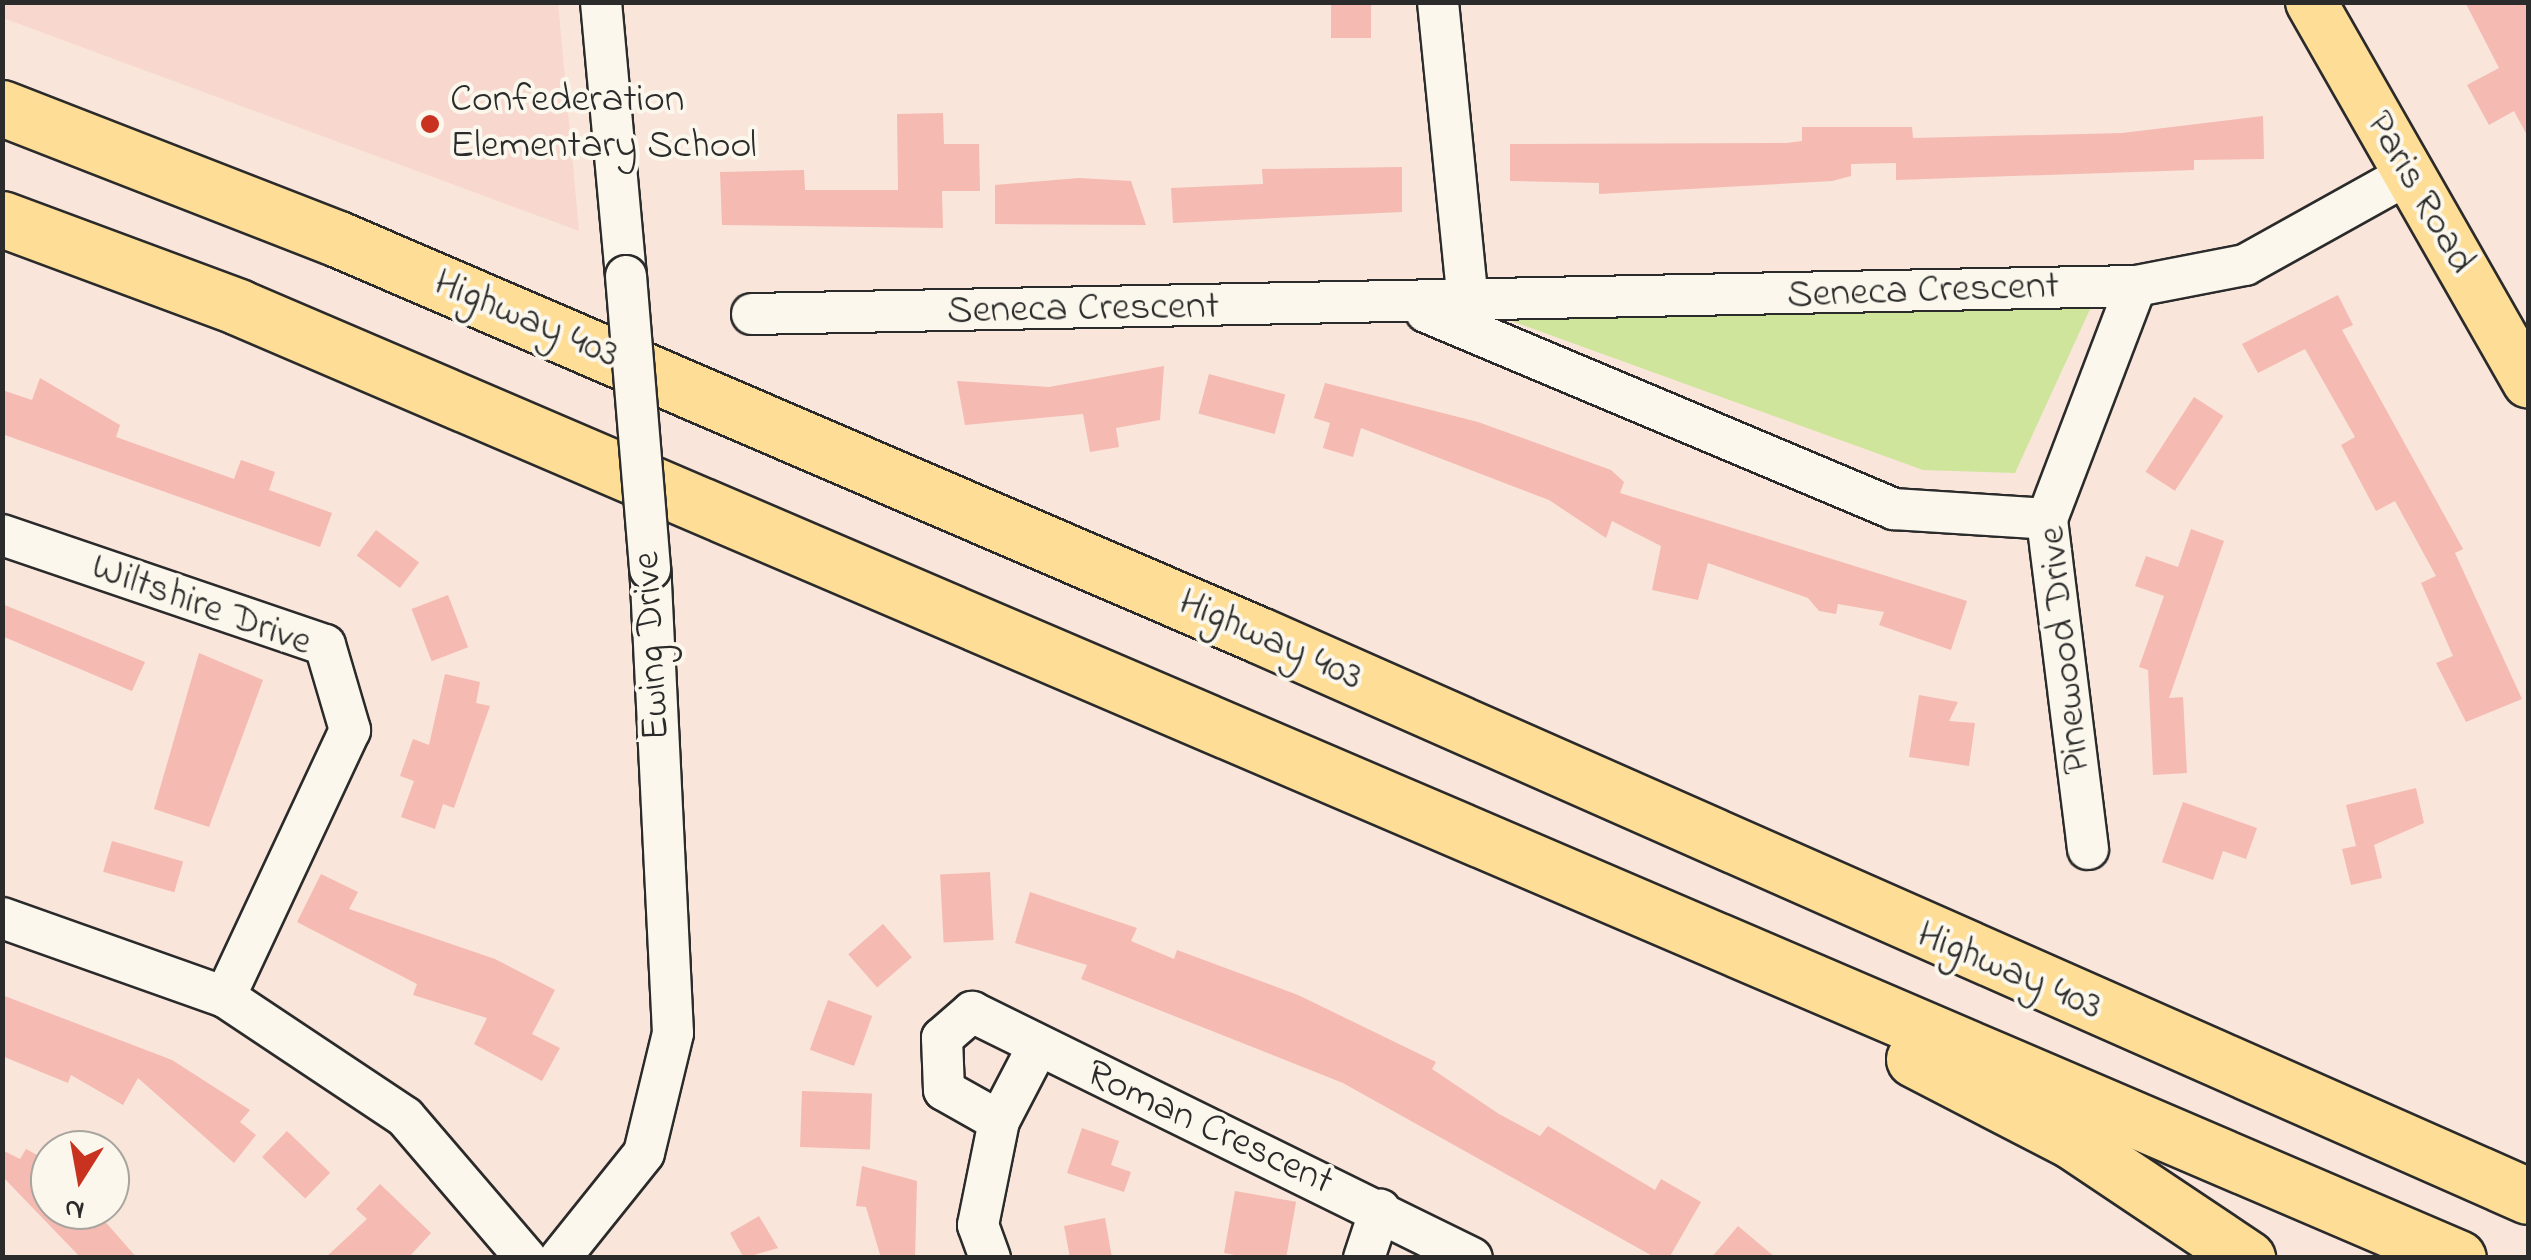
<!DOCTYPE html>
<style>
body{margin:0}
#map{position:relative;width:2531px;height:1260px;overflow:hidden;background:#f9e5da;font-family:"Indie Flower",sans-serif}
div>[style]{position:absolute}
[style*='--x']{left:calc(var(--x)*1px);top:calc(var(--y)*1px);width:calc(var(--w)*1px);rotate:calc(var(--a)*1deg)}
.built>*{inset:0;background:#f8d8ce}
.green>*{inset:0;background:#cfe59b}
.building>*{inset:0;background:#f5bab1;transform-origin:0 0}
.roads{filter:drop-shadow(2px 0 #2b2b2b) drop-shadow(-2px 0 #2b2b2b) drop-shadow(0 2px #2b2b2b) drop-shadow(0 -2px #2b2b2b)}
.minor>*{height:40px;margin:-20px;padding:0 20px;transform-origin:20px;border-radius:20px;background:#fbf7ec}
.major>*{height:50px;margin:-25px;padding:0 25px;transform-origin:25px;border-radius:25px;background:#fede96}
.highway>*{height:55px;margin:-27.5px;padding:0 27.5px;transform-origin:27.5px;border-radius:27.5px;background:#fede96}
.bridges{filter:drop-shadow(2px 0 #2b2b2b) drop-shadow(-2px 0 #2b2b2b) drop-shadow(0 2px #2b2b2b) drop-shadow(0 -2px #2b2b2b)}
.minor-bridge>*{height:40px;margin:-20px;padding:0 20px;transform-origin:20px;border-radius:20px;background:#fbf7ec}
.dots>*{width:28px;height:28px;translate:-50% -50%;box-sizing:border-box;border:5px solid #fbf7ec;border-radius:50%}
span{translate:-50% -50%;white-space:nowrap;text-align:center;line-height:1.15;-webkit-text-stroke:8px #fbf7ec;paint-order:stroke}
.poi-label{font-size:40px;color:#2b2b2b}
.left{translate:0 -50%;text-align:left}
.street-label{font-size:40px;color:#2b2b2b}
.frame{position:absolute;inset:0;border:5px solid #2b2b2b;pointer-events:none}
.north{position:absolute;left:30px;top:1130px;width:100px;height:100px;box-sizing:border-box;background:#fbf7ec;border:2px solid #a8a59f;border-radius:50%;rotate:191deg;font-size:28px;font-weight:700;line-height:40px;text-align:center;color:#2b2b2b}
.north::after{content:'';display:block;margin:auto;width:35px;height:45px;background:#c8321e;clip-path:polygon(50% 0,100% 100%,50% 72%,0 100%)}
</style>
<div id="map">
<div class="built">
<i style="clip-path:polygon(2px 3px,558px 3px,579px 231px,3px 18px)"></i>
</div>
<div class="green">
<i style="clip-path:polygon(2091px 307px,2015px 473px,1923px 470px,1509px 320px)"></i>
</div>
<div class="building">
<i style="left:1331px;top:2px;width:40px;height:36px"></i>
<i style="clip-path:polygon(2465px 2px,2528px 2px,2528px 137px,2514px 111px,2489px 125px,2467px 85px,2499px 68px)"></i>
<i style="clip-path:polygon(943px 113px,944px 144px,979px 144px,980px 191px,942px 191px,943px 228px,722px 225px,720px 172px,804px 170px,805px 190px,898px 190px,897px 114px)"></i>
<i style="clip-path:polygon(2263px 116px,2264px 159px,2194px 160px,2194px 170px,1896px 180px,1896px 163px,1851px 164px,1851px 176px,1832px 181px,1599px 194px,1599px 183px,1510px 181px,1510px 144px,1786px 143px,1802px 141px,1802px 127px,1912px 127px,1913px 138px,2122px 133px)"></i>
<i style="clip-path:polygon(1402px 167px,1402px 212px,1173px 223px,1171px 188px,1263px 184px,1262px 169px)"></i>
<i style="clip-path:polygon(1079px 178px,1131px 181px,1146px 225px,995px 224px,995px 185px)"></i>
<i style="clip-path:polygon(2338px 295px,2353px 325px,2342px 330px,2463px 549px,2455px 553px,2522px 699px,2466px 722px,2436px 663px,2453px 656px,2421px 583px,2436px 576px,2395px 501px,2376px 511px,2341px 445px,2355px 437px,2305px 349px,2258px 373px,2242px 344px)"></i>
<i style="clip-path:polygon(1164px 366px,1160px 420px,1116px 428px,1119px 447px,1090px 452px,1083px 414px,965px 425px,957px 381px,1049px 387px)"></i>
<i style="left:1209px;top:374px;width:79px;height:41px;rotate:15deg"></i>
<i style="clip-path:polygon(40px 378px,120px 425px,116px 437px,234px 479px,241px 460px,275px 472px,269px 490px,332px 513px,320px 547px,2px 434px,2px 390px,32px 400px)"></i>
<i style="clip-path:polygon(1325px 383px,1478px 422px,1611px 470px,1624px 482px,1620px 493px,1967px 601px,1951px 650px,1879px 625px,1884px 612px,1838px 604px,1836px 614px,1819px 611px,1808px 598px,1708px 563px,1698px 600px,1652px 590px,1661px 546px,1612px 521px,1606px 538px,1549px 500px,1361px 428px,1353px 457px,1323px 448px,1330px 423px,1314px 418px)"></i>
<i style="left:2194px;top:397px;width:35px;height:89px;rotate:33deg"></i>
<i style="clip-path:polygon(2191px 529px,2224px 541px,2169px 698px,2183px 697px,2187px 773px,2153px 775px,2148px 670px,2139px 667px,2164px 596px,2135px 586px,2146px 556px,2178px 567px)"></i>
<i style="left:376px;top:530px;width:54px;height:32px;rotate:37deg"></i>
<i style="left:448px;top:595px;width:56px;height:39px;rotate:69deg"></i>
<i style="clip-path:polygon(2px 604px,145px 662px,132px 691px,2px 636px)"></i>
<i style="clip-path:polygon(199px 653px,263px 680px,209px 827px,154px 809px)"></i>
<i style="clip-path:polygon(445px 674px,480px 682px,476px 703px,490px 706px,454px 808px,443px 804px,435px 829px,401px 817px,414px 781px,400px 776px,413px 739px,429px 745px)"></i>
<i style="clip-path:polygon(1919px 695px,1958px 702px,1949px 721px,1975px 723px,1969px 766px,1909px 757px)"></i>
<i style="clip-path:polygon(2416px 788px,2424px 823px,2374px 845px,2382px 878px,2351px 885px,2342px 849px,2356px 846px,2346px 805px)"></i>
<i style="clip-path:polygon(2183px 802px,2257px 828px,2246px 859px,2223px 851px,2213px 880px,2162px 862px)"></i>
<i style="left:112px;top:841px;width:74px;height:32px;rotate:16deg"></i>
<i style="left:990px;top:872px;width:68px;height:50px;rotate:87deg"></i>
<i style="clip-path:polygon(321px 874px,358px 892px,349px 909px,495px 959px,555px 990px,532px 1034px,560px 1048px,542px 1081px,474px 1044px,487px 1018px,413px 995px,417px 984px,297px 922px)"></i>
<i style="clip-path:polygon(1030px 892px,1137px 928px,1131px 941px,1174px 959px,1177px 950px,1298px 995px,1436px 1062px,1432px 1069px,1499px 1114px,1540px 1136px,1548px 1126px,1655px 1190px,1661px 1179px,1701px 1202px,1669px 1258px,1656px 1258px,1343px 1083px,1081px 979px,1087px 965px,1015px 943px)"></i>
<i style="left:883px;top:924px;width:44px;height:46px;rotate:49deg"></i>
<i style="clip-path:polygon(2px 995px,172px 1060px,250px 1110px,240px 1122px,256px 1135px,234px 1163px,138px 1078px,123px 1105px,71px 1075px,68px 1083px,2px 1056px)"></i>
<i style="left:828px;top:1000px;width:47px;height:53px;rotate:20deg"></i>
<i style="left:802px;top:1091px;width:70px;height:56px;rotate:2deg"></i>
<i style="clip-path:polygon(1082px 1128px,1119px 1141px,1111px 1165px,1131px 1172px,1124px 1192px,1067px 1173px)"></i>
<i style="left:287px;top:1131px;width:60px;height:36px;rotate:44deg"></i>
<i style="clip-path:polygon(26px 1149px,50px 1162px,50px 1210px,95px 1210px,137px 1258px,81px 1258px,2px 1176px,2px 1150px,20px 1159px)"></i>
<i style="clip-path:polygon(862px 1166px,917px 1181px,915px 1258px,881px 1258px,866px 1207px,856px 1206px)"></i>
<i style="clip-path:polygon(380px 1184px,431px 1233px,408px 1258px,325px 1258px,367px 1219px,356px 1209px)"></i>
<i style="left:1235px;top:1191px;width:62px;height:63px;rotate:10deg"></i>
<i style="clip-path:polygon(759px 1216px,778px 1248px,744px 1258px,730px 1233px)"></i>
<i style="clip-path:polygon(1105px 1218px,1112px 1258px,1070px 1258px,1064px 1226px)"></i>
<i style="clip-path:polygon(1738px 1226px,1776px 1258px,1711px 1258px)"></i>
</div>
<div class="roads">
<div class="minor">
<i style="--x:601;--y:2;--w:275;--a:84.8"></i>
<i style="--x:1438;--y:2;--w:304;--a:84.3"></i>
<i style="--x:1426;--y:312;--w:508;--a:22.83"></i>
<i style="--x:1894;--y:509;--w:153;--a:3.7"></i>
<i style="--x:752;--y:314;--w:1384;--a:-1.16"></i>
<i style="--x:2136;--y:286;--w:111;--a:-10.9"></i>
<i style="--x:2245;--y:265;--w:185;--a:-29.1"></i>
<i style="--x:2;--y:535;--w:341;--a:18.8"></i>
<i style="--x:325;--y:645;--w:89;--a:73.6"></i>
<i style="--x:350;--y:730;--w:295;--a:115.1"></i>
<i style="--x:2088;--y:849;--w:333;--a:-97.1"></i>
<i style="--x:2047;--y:519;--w:249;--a:-69.1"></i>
<i style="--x:2;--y:918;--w:237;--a:19.5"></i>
<i style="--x:225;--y:997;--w:216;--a:33.7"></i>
<i style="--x:405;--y:1117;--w:186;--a:49.4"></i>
<i style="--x:999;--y:1121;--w:63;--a:-150.6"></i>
<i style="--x:944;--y:1090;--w:52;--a:-92.2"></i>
<i style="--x:942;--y:1038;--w:40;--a:-41"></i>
<i style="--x:972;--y:1012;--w:557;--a:26.2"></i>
<i style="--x:560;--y:1258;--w:134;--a:-51.3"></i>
<i style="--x:644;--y:1153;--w:123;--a:-76.4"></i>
<i style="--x:673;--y:1033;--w:465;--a:-92.8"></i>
<i style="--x:990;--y:1258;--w:35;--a:-110"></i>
<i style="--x:978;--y:1225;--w:106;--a:-78.6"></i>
<i style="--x:999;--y:1121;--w:82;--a:-62.5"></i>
<i style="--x:1364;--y:1258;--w:51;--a:-71.6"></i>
</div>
<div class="major">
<i style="--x:2311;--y:2;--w:438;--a:60.3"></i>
</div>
<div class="highway">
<i style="--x:2;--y:108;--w:361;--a:21.3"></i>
<i style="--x:338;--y:239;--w:1003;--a:23.27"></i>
<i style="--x:1259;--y:635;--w:1387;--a:23.85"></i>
<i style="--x:2;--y:219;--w:252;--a:20.4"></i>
<i style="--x:238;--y:307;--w:2415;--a:23.19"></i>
<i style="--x:1914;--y:1059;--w:178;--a:27.4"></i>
<i style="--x:2072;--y:1141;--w:211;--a:33.8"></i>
</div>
</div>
<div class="bridges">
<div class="minor-bridge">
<i style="--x:626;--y:276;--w:294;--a:85.3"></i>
</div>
</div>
<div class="dots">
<i style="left:430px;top:124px;background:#c8321e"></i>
</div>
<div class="poi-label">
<span class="left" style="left:450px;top:124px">Confederation<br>Elementary School</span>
</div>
<div class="street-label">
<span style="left:2419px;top:193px;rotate:60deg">Paris Road</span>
<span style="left:1923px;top:292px;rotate:-2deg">Seneca Crescent</span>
<span style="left:1083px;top:310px;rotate:-1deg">Seneca Crescent</span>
<span style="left:526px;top:320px;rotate:23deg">Highway 403</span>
<span style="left:201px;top:606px;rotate:20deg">Wiltshire Drive</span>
<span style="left:1270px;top:641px;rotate:24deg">Highway 403</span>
<span style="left:653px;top:646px;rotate:-93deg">Ewing Drive</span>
<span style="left:2066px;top:650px;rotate:-96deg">Pinewood Drive</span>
<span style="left:2009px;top:972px;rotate:23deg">Highway 403</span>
<span style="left:1209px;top:1129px;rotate:25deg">Roman Crescent</span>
</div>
<div class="frame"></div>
<div class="north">N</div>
</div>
